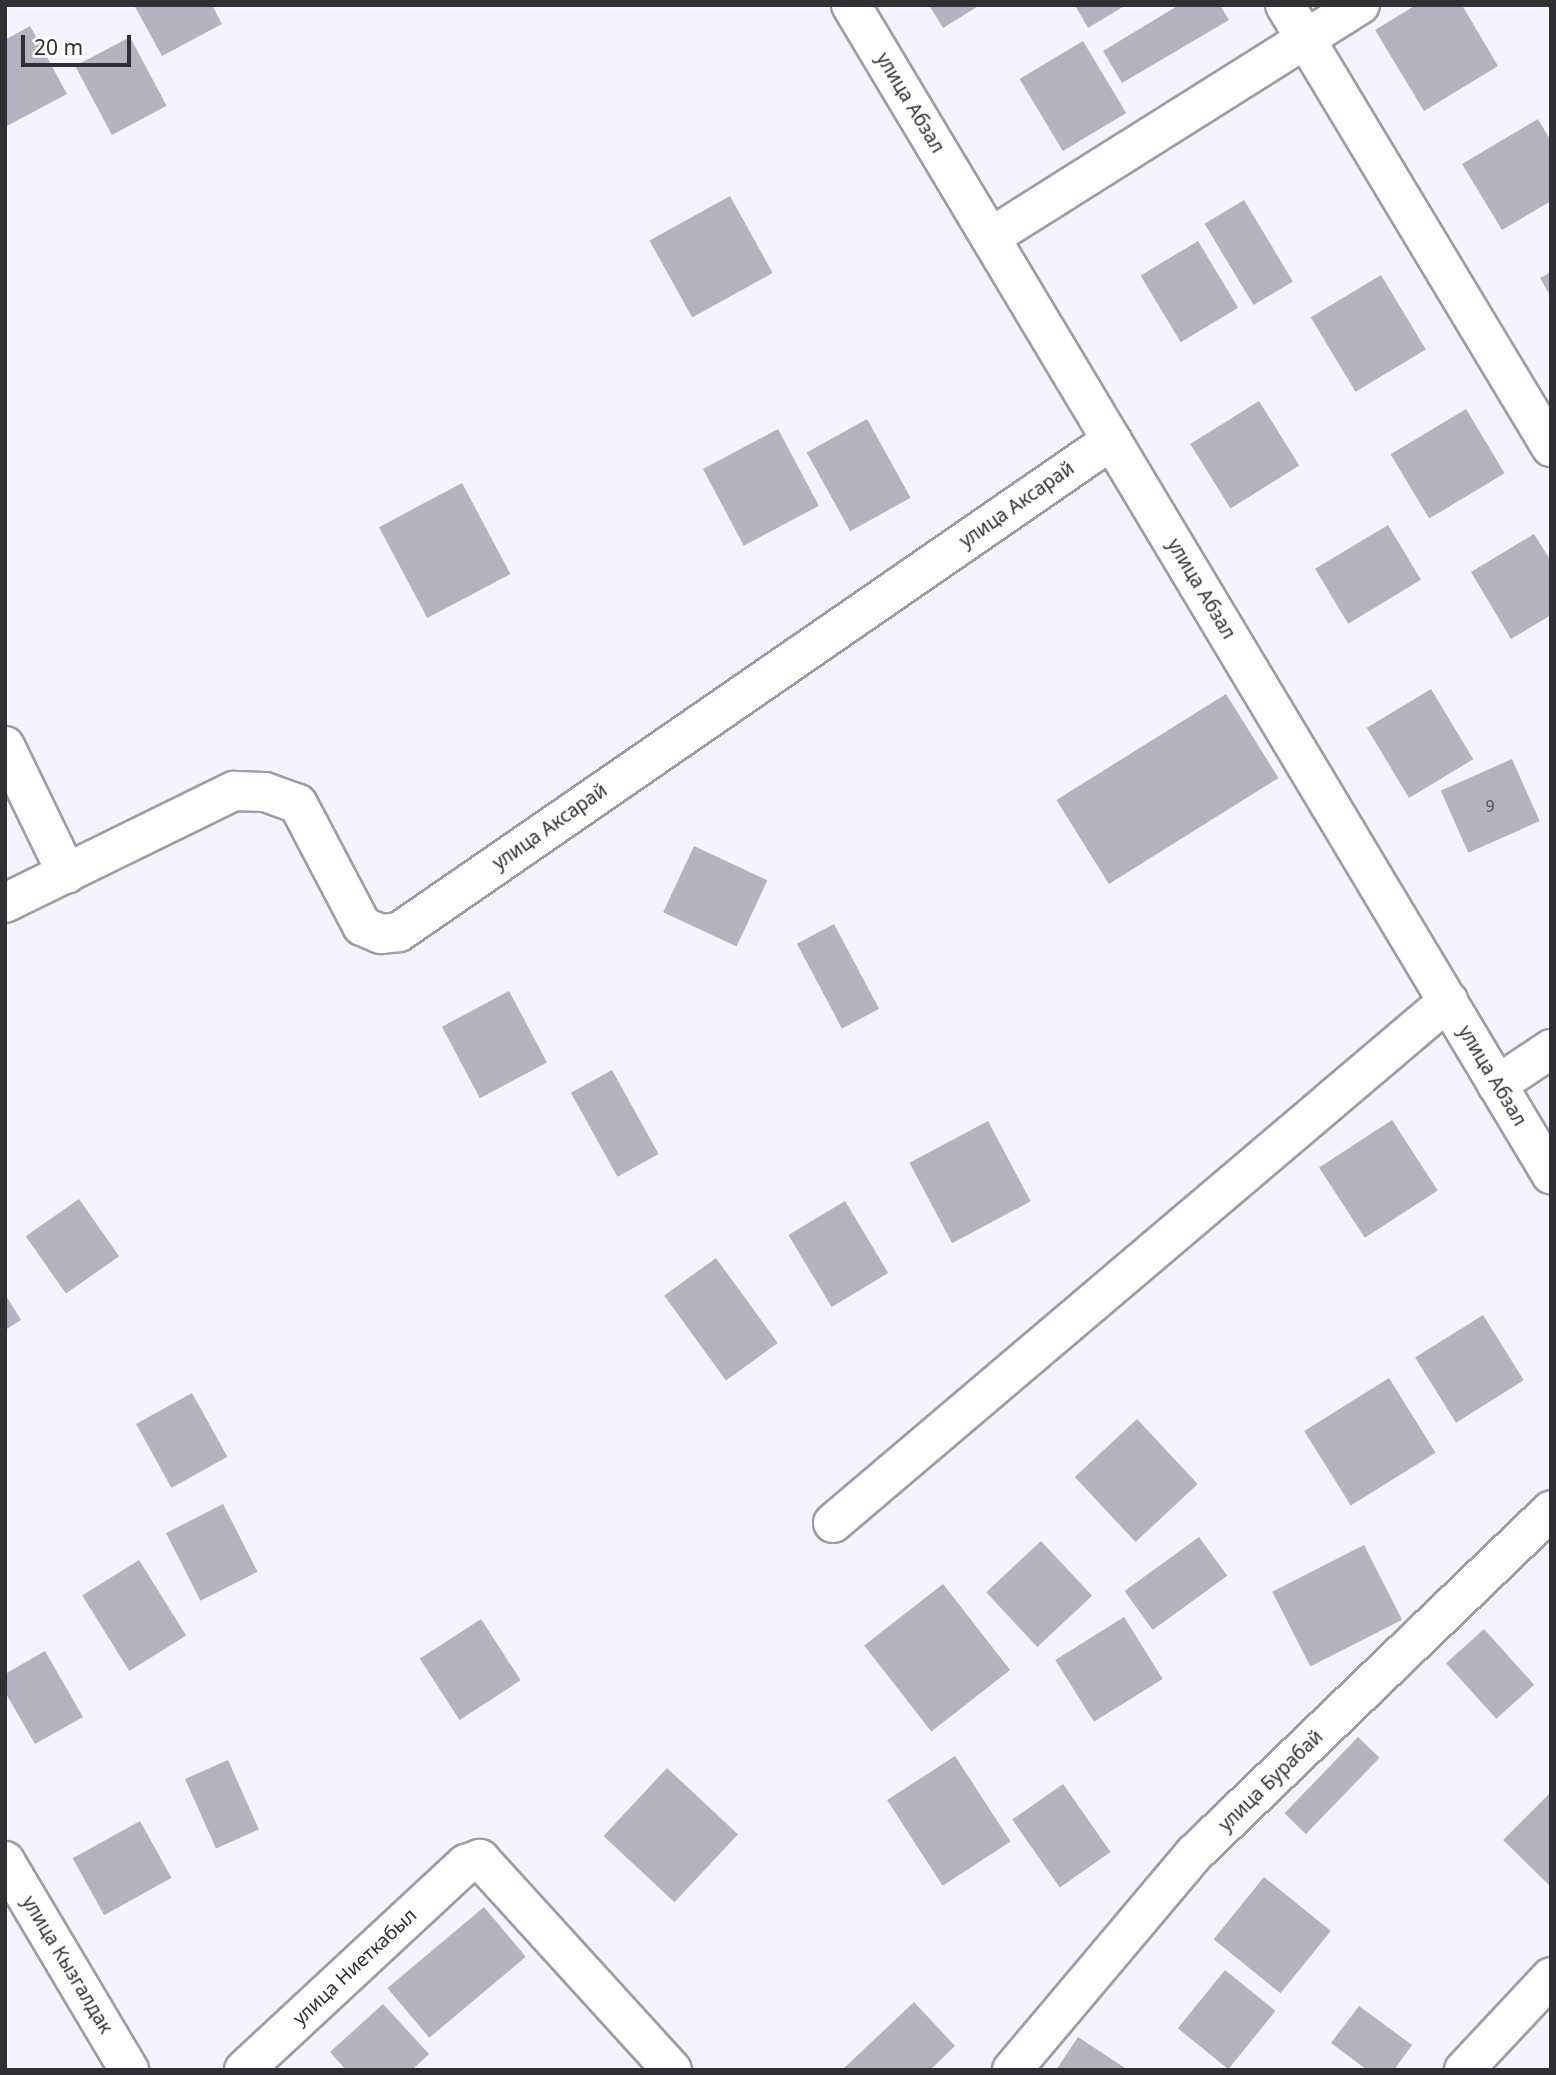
<!DOCTYPE html>
<meta charset="utf-8">
<style>
body{margin:0}
#map{position:relative;width:1556px;height:2075px;overflow:hidden;background:#f3f4fe;font-family:"Noto Sans",sans-serif}
div>[style]{position:absolute}
[style*='--x']{left:calc(var(--x)*1px);top:calc(var(--y)*1px);width:calc(var(--w)*1px);rotate:calc(var(--a)*1deg)}
.building>*{inset:0;background:#b4b4be;transform-origin:0 0}
.roads{filter:drop-shadow(2px 0 #9d9da7) drop-shadow(-2px 0 #9d9da7) drop-shadow(0 2px #9d9da7) drop-shadow(0 -2px #9d9da7)}
.minor>*{height:38px;margin:-19px;padding:0 19px;transform-origin:19px;border-radius:19px;background:#fff}
span{translate:-50% -50%;white-space:nowrap;text-align:center;line-height:1.15;-webkit-text-stroke:5px #fff;paint-order:stroke}
.number-label{font-size:16px;color:#515156}
.number-label span{-webkit-text-stroke-width:0}
.street-label{font-size:19px;color:#303034}
.frame{position:absolute;inset:0;border:7px solid #303034;pointer-events:none}
.scale{position:absolute;left:21px;top:35px;width:110px;height:32px;box-sizing:border-box;border:4px solid #303034;border-top:0;padding-left:9px;font-size:21px;line-height:24px;white-space:nowrap;color:#303034;-webkit-text-stroke:5px #fff;paint-order:stroke}
</style>
<div id="map">
<div class="building">
<i style="clip-path:polygon(134px 5px,212px 5px,222px 24px,162px 56px)"></i>
<i style="clip-path:polygon(929px 5px,980px 5px,943px 28px)"></i>
<i style="clip-path:polygon(1075px 5px,1126px 5px,1088px 28px)"></i>
<i style="clip-path:polygon(1179px 5px,1220px 5px,1229px 20px,1122px 83px,1103px 51px)"></i>
<i style="clip-path:polygon(1416px 5px,1462px 5px,1498px 66px,1424px 111px,1375px 30px)"></i>
<i style="clip-path:polygon(30px 26px,67px 94px,5px 127px,5px 40px)"></i>
<i style="left:130px;top:37px;width:78px;height:62px;rotate:62deg"></i>
<i style="left:1083px;top:41px;width:84px;height:74px;rotate:59deg"></i>
<i style="clip-path:polygon(1538px 119px,1551px 141px,1551px 201px,1502px 230px,1462px 164px)"></i>
<i style="left:730px;top:196px;width:88px;height:92px;rotate:61deg"></i>
<i style="left:1244px;top:200px;width:95px;height:46px;rotate:59deg"></i>
<i style="left:1198px;top:241px;width:78px;height:67px;rotate:59deg"></i>
<i style="clip-path:polygon(1551px 272px,1551px 297px,1540px 278px)"></i>
<i style="left:1381px;top:275px;width:87px;height:82px;rotate:59deg"></i>
<i style="left:1259px;top:401px;width:76px;height:81px;rotate:58deg"></i>
<i style="left:1466px;top:409px;width:75px;height:88px;rotate:59deg"></i>
<i style="left:867px;top:419px;width:90px;height:69px;rotate:61deg"></i>
<i style="left:778px;top:429px;width:87px;height:85px;rotate:62deg"></i>
<i style="left:462px;top:483px;width:103px;height:94px;rotate:62deg"></i>
<i style="left:1388px;top:525px;width:64px;height:85px;rotate:59deg"></i>
<i style="clip-path:polygon(1534px 534px,1551px 561px,1551px 615px,1511px 639px,1471px 572px)"></i>
<i style="left:1431px;top:689px;width:82px;height:75px;rotate:59deg"></i>
<i style="left:1226px;top:694px;width:99px;height:200px;rotate:58deg"></i>
<i style="left:1512px;top:759px;width:68px;height:78px;rotate:66deg"></i>
<i style="left:694px;top:846px;width:81px;height:73px;rotate:25deg"></i>
<i style="left:834px;top:924px;width:96px;height:42px;rotate:62deg"></i>
<i style="left:509px;top:991px;width:81px;height:76px;rotate:62deg"></i>
<i style="left:612px;top:1070px;width:96px;height:47px;rotate:61deg"></i>
<i style="left:1392px;top:1120px;width:84px;height:87px;rotate:57deg"></i>
<i style="left:988px;top:1121px;width:91px;height:89px;rotate:62deg"></i>
<i style="left:79px;top:1199px;width:70px;height:65px;rotate:55deg"></i>
<i style="left:845px;top:1201px;width:84px;height:66px;rotate:59deg"></i>
<i style="left:716px;top:1258px;width:105px;height:64px;rotate:54deg"></i>
<i style="clip-path:polygon(5px 1294px,21px 1320px,5px 1330px)"></i>
<i style="left:1483px;top:1315px;width:77px;height:80px;rotate:58deg"></i>
<i style="left:1389px;top:1378px;width:88px;height:100px;rotate:58deg"></i>
<i style="left:192px;top:1393px;width:73px;height:64px;rotate:61deg"></i>
<i style="left:1137px;top:1419px;width:89px;height:85px;rotate:47deg"></i>
<i style="left:223px;top:1504px;width:76px;height:64px;rotate:63deg"></i>
<i style="left:1199px;top:1537px;width:48px;height:92px;rotate:54deg"></i>
<i style="left:1041px;top:1541px;width:75px;height:75px;rotate:47deg"></i>
<i style="left:1364px;top:1545px;width:84px;height:103px;rotate:63deg"></i>
<i style="left:139px;top:1560px;width:89px;height:67px;rotate:58deg"></i>
<i style="left:943px;top:1584px;width:109px;height:100px;rotate:52deg"></i>
<i style="left:1124px;top:1617px;width:73px;height:81px;rotate:58deg"></i>
<i style="left:481px;top:1619px;width:73px;height:73px;rotate:57deg"></i>
<i style="left:1484px;top:1629px;width:75px;height:51px;rotate:48deg"></i>
<i style="clip-path:polygon(45px 1651px,83px 1717px,35px 1744px,5px 1692px,5px 1674px)"></i>
<i style="left:1358px;top:1737px;width:30px;height:106px;rotate:44deg"></i>
<i style="left:955px;top:1756px;width:102px;height:81px;rotate:57deg"></i>
<i style="left:228px;top:1760px;width:76px;height:47px;rotate:66deg"></i>
<i style="left:667px;top:1768px;width:97px;height:93px;rotate:43deg"></i>
<i style="left:1063px;top:1784px;width:83px;height:62px;rotate:55deg"></i>
<i style="clip-path:polygon(1551px 1792px,1551px 1887px,1503px 1840px)"></i>
<i style="left:140px;top:1821px;width:65px;height:77px;rotate:61deg"></i>
<i style="left:1264px;top:1877px;width:86px;height:80px;rotate:39deg"></i>
<i style="left:484px;top:1907px;width:65px;height:126px;rotate:50deg"></i>
<i style="left:1225px;top:1970px;width:65px;height:75px;rotate:39deg"></i>
<i style="clip-path:polygon(914px 2002px,955px 2046px,930px 2070px,842px 2070px)"></i>
<i style="clip-path:polygon(383px 2004px,429px 2054px,412px 2070px,346px 2070px,330px 2052px)"></i>
<i style="clip-path:polygon(1359px 2006px,1412px 2045px,1394px 2070px,1367px 2070px,1331px 2043px)"></i>
<i style="clip-path:polygon(1078px 2037px,1128px 2070px,1056px 2070px)"></i>
</div>
<div class="roads">
<div class="minor">
<i style="--x:851;--y:5;--w:1363;--a:59.09"></i>
<i style="--x:1285;--y:5;--w:516;--a:58.96"></i>
<i style="--x:991;--y:237;--w:436;--a:-32.2"></i>
<i style="--x:5;--y:746;--w:142;--a:64.2"></i>
<i style="--x:5;--y:903;--w:255;--a:-26.1"></i>
<i style="--x:234;--y:791;--w:31;--a:2"></i>
<i style="--x:265;--y:792;--w:35;--a:20"></i>
<i style="--x:298;--y:804;--w:138;--a:62.3"></i>
<i style="--x:362;--y:926;--w:21;--a:23"></i>
<i style="--x:381;--y:934;--w:18;--a:-6"></i>
<i style="--x:399;--y:932;--w:866;--a:-34.61"></i>
<i style="--x:1497;--y:1085;--w:65;--a:-33.7"></i>
<i style="--x:833;--y:1523;--w:807;--a:-40.32"></i>
<i style="--x:5;--y:1861;--w:243;--a:59.3"></i>
<i style="--x:244;--y:2070;--w:303;--a:-42.9"></i>
<i style="--x:466;--y:1864;--w:15;--a:-20"></i>
<i style="--x:480;--y:1859;--w:285;--a:47.7"></i>
<i style="--x:1012;--y:2070;--w:284;--a:-49.9"></i>
<i style="--x:1195;--y:1853;--w:494;--a:-43.9"></i>
<i style="--x:1464;--y:2070;--w:127;--a:-46.9"></i>
</div>
</div>
<div class="number-label">
<span style="left:1490px;top:806px">9</span>
</div>
<div class="street-label">
<span style="left:910px;top:103px;rotate:59deg">улица Абзал</span>
<span style="left:1017px;top:505px;rotate:-35deg">улица Аксарай</span>
<span style="left:1201px;top:589px;rotate:59deg">улица Абзал</span>
<span style="left:550px;top:827px;rotate:-35deg">улица Аксарай</span>
<span style="left:1492px;top:1076px;rotate:59deg">улица Абзал</span>
<span style="left:1271px;top:1781px;rotate:-44deg">улица Бурабай</span>
<span style="left:67px;top:1965px;rotate:59deg">улица Кызгалдак</span>
<span style="left:355px;top:1967px;rotate:-43deg">улица Ниеткабыл</span>
</div>
<div class="frame"></div>
<div class="scale">20 m</div>
</div>
